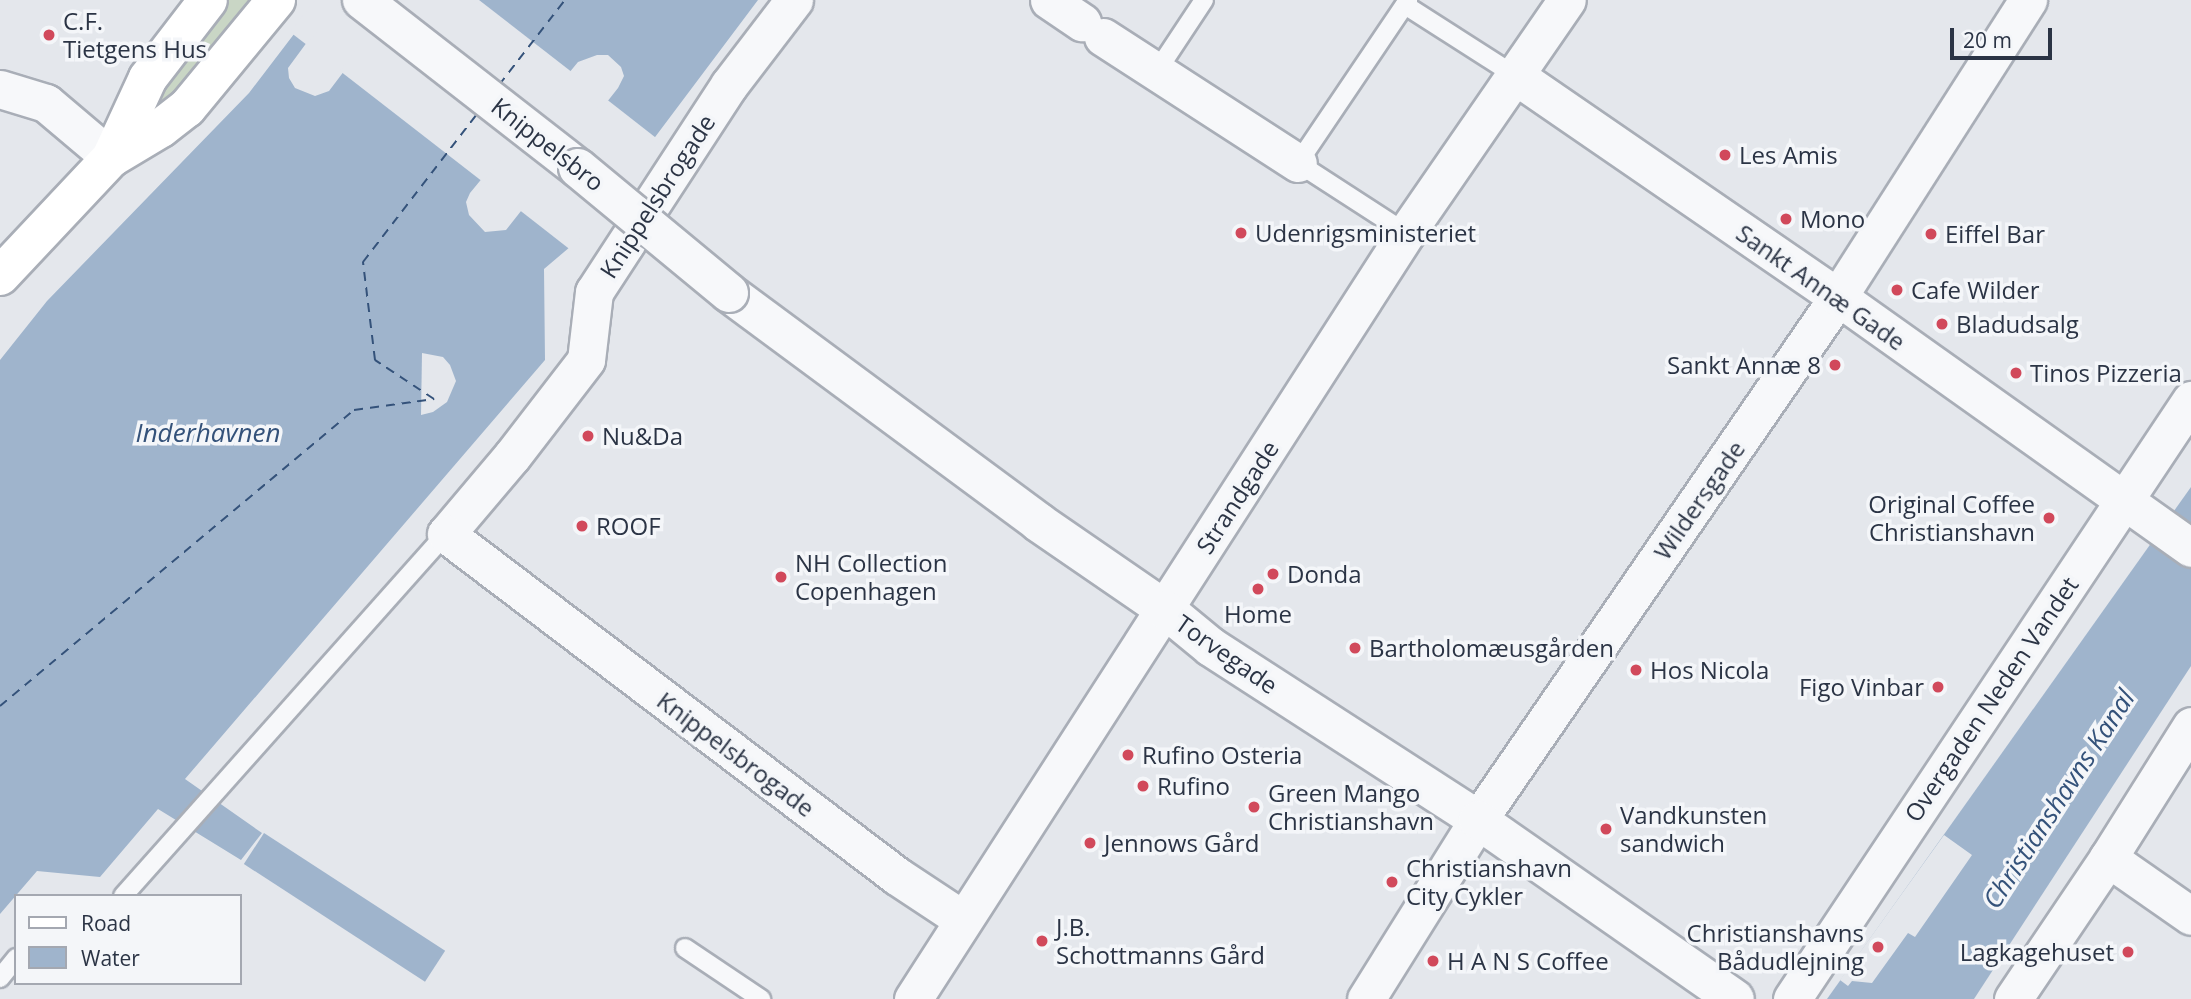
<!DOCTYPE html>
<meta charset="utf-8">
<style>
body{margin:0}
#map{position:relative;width:2191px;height:999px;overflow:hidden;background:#e4e7ec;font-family:"Open Sans",sans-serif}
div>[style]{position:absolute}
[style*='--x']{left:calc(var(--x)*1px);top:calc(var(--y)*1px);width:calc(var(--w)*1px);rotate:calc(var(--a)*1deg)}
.green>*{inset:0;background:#c9d6c5}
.water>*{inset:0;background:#9fb4cc;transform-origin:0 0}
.pier>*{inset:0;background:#e4e7ec;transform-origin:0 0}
.ferry>*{height:2px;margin-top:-1px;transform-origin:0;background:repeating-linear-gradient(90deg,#34527a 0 9px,transparent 0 16px)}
.roads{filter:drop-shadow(2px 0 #a9aeb7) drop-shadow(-2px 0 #a9aeb7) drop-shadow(0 2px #a9aeb7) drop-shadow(0 -2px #a9aeb7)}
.service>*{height:18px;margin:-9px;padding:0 9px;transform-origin:9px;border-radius:9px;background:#f7f8fa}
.minor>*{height:37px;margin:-18.5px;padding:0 18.5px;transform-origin:18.5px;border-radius:18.5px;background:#f7f8fa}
.tertiary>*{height:38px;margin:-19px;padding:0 19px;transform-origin:19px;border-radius:19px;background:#f7f8fa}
.primary>*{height:38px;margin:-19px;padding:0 19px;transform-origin:19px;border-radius:19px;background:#fff}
.bridges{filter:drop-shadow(2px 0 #a9aeb7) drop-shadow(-2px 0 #a9aeb7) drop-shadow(0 2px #a9aeb7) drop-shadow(0 -2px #a9aeb7)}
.tertiary-bridge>*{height:38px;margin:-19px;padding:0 19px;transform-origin:19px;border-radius:19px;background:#f7f8fa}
.dots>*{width:19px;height:19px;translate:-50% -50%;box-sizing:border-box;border:4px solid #f4f6f9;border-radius:50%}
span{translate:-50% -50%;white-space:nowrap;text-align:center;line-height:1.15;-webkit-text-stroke:7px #f4f6f9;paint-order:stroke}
.poi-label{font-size:24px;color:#2b3445}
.left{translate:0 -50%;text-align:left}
.right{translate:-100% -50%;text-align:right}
.street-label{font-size:24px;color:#2b3445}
.water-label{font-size:26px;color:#34527a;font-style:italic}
.legend{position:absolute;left:14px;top:894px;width:228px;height:91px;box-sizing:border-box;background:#f4f6f9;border:2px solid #a4a8b1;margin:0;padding:9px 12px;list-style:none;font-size:21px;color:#2b3445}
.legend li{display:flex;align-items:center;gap:14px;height:35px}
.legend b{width:35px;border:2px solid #a4a8b1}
.scale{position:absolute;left:1950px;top:28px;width:102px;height:32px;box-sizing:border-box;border:4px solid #2b3445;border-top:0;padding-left:9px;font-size:21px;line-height:24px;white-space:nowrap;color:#2b3445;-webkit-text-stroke:5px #f4f6f9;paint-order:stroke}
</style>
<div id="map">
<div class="green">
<i style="clip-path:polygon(228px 0,249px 0,256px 6px,163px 116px,147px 100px)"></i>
</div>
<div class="water">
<i style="clip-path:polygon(evenodd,320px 0,338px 0,288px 68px,289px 78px,295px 88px,315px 96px,329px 91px,398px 0,758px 0,577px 241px,544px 269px,545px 360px,185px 779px,262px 833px,241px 860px,158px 809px,100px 877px,37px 871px,0 914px,0 360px,47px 301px,249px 93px,320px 0,597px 55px,608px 55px,621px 67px,624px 76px,618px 88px,506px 230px,485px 232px,469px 215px,466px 202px,470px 193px,578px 62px,597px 55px)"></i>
<i style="clip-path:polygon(2191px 487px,2191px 666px,1974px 999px,1827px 999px)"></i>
<i style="left:264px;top:833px;width:216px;height:37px;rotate:33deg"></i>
</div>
<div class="pier">
<i style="clip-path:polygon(315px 0,341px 0,307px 45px,290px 32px)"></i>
<i style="clip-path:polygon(393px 0,479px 0,573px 73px,483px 182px,340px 71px)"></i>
<i style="left:605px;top:98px;width:67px;height:141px;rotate:38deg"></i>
<i style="clip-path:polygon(422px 353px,443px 357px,450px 365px,456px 381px,447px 402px,433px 412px,421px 415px)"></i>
<i style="clip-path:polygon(1944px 835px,1972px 855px,1915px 937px,1908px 933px,1872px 983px,1852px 981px,1848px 986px,1840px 980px)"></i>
</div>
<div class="ferry">
<i style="--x:499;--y:85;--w:108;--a:-52.2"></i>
<i style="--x:0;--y:706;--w:461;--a:-39.9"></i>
<i style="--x:354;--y:410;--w:81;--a:-7.8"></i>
<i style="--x:434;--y:399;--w:71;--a:-146.5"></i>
<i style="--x:375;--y:360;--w:99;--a:-97"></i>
<i style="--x:363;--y:262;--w:187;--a:-52.4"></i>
</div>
<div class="roads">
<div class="service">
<i style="--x:1405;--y:5;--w:132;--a:32.6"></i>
<i style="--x:1157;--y:71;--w:85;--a:-56.5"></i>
<i style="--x:1406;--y:233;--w:129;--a:-147.1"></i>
<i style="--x:1298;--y:163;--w:197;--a:-56"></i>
<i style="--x:123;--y:896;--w:485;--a:-48.3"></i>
<i style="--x:685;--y:948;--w:92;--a:33.9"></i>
<i style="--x:0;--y:978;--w:26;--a:-51"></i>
</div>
<div class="minor">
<i style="--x:794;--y:0;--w:107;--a:127.4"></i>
<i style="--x:729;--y:85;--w:247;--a:123.1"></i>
<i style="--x:594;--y:292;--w:68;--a:96.7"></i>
<i style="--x:586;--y:360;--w:121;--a:127.6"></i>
<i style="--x:512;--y:456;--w:102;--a:130.2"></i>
<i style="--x:446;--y:534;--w:566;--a:37.17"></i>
<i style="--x:897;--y:876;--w:78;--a:33.5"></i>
<i style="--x:1049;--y:0;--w:40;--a:34"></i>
<i style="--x:1103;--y:37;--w:232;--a:32.9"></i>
<i style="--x:1516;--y:76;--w:391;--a:34.5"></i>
<i style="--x:1838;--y:297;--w:433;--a:35.4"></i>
<i style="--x:0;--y:89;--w:48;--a:16.9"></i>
<i style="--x:46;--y:103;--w:85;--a:40.2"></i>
<i style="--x:2108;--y:858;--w:101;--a:34.9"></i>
<i style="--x:913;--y:999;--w:911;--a:-57.23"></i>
<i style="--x:1406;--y:233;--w:283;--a:-55.4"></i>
<i style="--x:1366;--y:999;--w:211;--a:-58"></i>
<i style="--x:1478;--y:820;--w:635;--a:-55.46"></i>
<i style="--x:1838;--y:297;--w:353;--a:-57.4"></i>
<i style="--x:1792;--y:999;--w:720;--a:-56.33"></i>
<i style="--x:2013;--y:999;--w:170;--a:-56"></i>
<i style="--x:2108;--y:858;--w:156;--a:-57.8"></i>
</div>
<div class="tertiary">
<i style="--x:362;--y:0;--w:274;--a:37.9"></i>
<i style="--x:729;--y:293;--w:385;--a:36.5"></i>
<i style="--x:1038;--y:522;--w:155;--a:34.5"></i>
<i style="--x:1166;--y:610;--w:58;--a:39.4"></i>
<i style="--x:1211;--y:647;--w:318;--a:32.9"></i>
<i style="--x:1478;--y:820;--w:313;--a:34.9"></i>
</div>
<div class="primary">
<i style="--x:111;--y:158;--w:88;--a:-65.2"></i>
<i style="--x:148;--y:78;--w:98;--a:-52.4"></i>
<i style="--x:0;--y:276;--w:162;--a:-46.8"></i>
<i style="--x:111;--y:158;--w:58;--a:-31"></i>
<i style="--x:161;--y:128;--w:33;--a:-38"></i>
<i style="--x:187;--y:108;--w:140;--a:-50.5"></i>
</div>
</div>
<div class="bridges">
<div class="tertiary-bridge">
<i style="--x:578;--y:168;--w:196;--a:39.6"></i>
</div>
</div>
<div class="dots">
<i style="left:49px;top:35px;background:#d1495b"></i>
<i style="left:1725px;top:155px;background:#d1495b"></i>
<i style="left:1786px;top:219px;background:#d1495b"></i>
<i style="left:1241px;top:233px;background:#d1495b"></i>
<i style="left:1931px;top:234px;background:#d1495b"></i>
<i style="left:1897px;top:290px;background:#d1495b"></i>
<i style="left:1942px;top:324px;background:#d1495b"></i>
<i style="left:1835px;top:365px;background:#d1495b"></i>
<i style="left:2016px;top:373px;background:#d1495b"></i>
<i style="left:588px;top:436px;background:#d1495b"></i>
<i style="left:2049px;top:518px;background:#d1495b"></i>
<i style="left:582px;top:526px;background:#d1495b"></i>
<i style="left:1273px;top:574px;background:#d1495b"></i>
<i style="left:781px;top:577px;background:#d1495b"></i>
<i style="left:1258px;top:589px;background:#d1495b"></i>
<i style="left:1355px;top:648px;background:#d1495b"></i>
<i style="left:1636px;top:670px;background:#d1495b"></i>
<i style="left:1938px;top:687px;background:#d1495b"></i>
<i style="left:1128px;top:755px;background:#d1495b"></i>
<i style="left:1143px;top:786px;background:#d1495b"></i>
<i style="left:1254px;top:807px;background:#d1495b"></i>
<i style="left:1606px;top:829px;background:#d1495b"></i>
<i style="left:1090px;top:843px;background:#d1495b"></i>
<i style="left:1392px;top:882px;background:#d1495b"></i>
<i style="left:1042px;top:941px;background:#d1495b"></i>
<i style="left:1878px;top:947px;background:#d1495b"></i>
<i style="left:2128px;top:952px;background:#d1495b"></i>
<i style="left:1433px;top:961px;background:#d1495b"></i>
</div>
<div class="poi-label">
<span class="left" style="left:63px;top:35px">C.F.<br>Tietgens Hus</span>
<span class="left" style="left:1739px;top:155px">Les Amis</span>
<span class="left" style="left:1800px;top:219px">Mono</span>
<span class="left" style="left:1255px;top:233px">Udenrigsministeriet</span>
<span class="left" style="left:1945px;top:234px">Eiffel Bar</span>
<span class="left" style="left:1911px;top:290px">Cafe Wilder</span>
<span class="left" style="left:1956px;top:324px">Bladudsalg</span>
<span class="right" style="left:1821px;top:365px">Sankt Annæ 8</span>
<span class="left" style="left:2030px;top:373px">Tinos Pizzeria</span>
<span class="left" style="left:602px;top:436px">Nu&amp;Da</span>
<span class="right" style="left:2035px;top:518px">Original Coffee<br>Christianshavn</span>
<span class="left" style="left:596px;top:526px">ROOF</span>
<span class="left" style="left:795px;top:577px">NH Collection<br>Copenhagen</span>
<span class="left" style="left:1287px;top:574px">Donda</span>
<span style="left:1258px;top:614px">Home</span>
<span class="left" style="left:1369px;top:648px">Bartholomæusgården</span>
<span class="left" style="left:1650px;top:670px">Hos Nicola</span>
<span class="right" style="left:1924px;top:687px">Figo Vinbar</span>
<span class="left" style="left:1142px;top:755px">Rufino Osteria</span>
<span class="left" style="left:1157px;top:786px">Rufino</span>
<span class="left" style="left:1268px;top:807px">Green Mango<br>Christianshavn</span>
<span class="left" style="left:1620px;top:829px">Vandkunsten<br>sandwich</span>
<span class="left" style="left:1104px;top:843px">Jennows Gård</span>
<span class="left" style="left:1406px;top:882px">Christianshavn<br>City Cykler</span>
<span class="left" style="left:1056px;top:941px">J.B.<br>Schottmanns Gård</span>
<span class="right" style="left:1864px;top:947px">Christianshavns<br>Bådudlejning</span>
<span class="right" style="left:2114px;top:952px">Lagkagehuset</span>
<span class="left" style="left:1447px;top:961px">H A N S Coffee</span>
</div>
<div class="street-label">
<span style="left:548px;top:144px;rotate:38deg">Knippelsbro</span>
<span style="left:657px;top:196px;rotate:-57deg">Knippelsbrogade</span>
<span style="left:1821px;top:287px;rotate:35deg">Sankt Annæ Gade</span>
<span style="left:1237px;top:497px;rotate:-57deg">Strandgade</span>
<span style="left:1699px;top:500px;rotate:-55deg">Wildersgade</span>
<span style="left:1227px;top:654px;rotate:35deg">Torvegade</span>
<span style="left:1991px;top:699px;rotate:-56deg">Overgaden Neden Vandet</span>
<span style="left:736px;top:754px;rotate:37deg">Knippelsbrogade</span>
</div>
<div class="water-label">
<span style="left:208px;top:433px">Inderhavnen</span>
<span style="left:2059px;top:799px;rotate:-57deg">Christianshavns Kanal</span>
</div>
<ul class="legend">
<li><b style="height:9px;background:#fff"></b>Road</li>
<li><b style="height:19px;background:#9fb4cc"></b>Water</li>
</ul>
<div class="scale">20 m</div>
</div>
